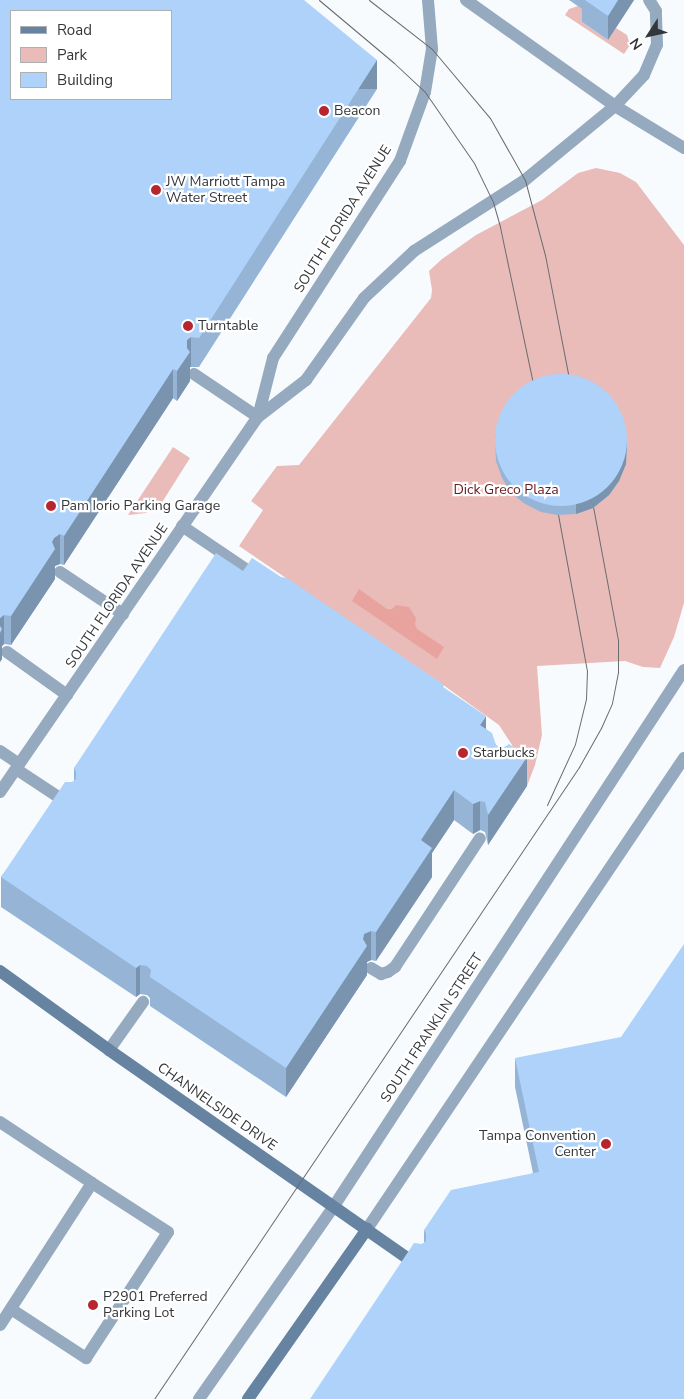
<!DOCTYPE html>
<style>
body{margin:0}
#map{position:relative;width:684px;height:1399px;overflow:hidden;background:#f8fbfe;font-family:"Nunito Sans",sans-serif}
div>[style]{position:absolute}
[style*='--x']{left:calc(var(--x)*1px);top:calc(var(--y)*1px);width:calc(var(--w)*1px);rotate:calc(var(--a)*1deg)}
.green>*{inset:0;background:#e9bcb9}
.water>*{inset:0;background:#e9a39f}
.service>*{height:12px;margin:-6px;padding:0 6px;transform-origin:6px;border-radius:6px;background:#96aabf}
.minor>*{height:12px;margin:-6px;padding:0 6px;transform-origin:6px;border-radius:6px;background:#96aabf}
.tertiary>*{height:12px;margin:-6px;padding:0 6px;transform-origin:6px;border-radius:6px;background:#96aabf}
.secondary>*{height:12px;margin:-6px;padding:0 6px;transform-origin:6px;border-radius:6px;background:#6683a1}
.tram>*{height:1px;margin:-0.5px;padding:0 0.5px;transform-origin:0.5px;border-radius:0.5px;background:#696c6f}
.wall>*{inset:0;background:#96b5d6}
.shaded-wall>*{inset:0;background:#7a93ae;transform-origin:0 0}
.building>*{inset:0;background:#aed2f9}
.round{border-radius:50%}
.dots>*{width:14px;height:14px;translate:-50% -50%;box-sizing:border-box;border:2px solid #fff;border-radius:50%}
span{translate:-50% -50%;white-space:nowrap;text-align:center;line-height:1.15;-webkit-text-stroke:4.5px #fff;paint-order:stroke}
.poi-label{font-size:14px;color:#34373a}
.left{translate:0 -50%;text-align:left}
.right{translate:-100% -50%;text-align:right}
.street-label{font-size:14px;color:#34373a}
.park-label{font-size:14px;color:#6a191d}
.legend{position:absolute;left:10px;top:10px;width:162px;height:90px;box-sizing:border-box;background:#fff;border:1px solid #aeafb0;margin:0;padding:6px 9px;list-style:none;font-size:15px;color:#34373a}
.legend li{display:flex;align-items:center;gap:10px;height:25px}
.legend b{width:25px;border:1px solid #aeafb0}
.north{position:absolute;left:624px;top:10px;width:50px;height:50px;-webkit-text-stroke:4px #fff;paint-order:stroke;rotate:235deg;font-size:14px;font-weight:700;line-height:20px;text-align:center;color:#34373a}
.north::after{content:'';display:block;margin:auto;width:18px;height:22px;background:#34373a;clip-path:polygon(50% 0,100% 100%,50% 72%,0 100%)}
</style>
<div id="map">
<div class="green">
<i style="clip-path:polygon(578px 6px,588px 12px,582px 22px,608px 40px,616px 28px,627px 35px,630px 45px,624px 54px,565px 15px,569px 9px)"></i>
<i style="clip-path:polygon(596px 168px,620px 173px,636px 182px,684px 245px,684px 603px,674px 637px,660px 668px,643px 667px,625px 661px,537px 666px,542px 735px,535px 765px,527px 786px,509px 774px,515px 759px,512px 745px,499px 725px,439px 682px,239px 546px,263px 510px,251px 501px,277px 466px,299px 465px,431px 298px,432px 290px,429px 271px,442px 259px,476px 235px,542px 200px,578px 173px)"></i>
<i style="clip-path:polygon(173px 447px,190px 458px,161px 504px,146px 513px,128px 515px)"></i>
</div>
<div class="water">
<i style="clip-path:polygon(359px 589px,387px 609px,392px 609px,396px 605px,409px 607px,416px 618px,415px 624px,417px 629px,444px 647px,437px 659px,352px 601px)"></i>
</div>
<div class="service">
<i style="--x:615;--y:106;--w:42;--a:-46.9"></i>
<i style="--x:644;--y:75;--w:33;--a:-67"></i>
<i style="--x:657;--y:45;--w:34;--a:-92"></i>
<i style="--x:656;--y:11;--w:13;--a:-122"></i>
<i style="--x:194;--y:374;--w:77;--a:33.9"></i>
<i style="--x:182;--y:526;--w:93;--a:34"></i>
<i style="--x:60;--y:572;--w:76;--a:33.7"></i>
<i style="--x:7;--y:652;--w:74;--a:35.6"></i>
<i style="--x:0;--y:751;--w:23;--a:34"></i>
<i style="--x:16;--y:769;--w:64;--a:33.4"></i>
<i style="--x:371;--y:968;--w:12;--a:31"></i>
<i style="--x:381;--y:974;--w:7;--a:-16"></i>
<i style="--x:388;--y:972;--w:9;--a:-36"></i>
<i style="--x:395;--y:967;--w:154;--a:-56.6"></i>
<i style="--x:109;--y:1050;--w:59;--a:-54.7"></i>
<i style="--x:0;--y:1122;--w:110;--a:33.5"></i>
<i style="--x:92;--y:1183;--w:169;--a:122.9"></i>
<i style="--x:11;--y:1309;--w:90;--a:33.2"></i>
<i style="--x:86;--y:1358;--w:150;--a:-56.9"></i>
<i style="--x:168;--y:1232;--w:90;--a:-147.2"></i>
</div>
<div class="minor">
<i style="--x:258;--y:417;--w:61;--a:-75.7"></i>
<i style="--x:273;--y:358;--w:234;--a:-57.2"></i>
<i style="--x:400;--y:161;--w:73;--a:-70.1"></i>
<i style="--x:425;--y:92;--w:44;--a:-80.8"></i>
<i style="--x:432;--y:49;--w:49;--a:-94.7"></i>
<i style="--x:0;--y:792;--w:455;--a:-55.5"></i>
<i style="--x:258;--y:417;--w:61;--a:-37.6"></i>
<i style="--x:306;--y:380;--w:100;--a:-54.7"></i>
<i style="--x:364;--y:298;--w:69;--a:-43.2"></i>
<i style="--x:414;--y:251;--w:132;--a:-32.6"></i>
<i style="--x:525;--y:180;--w:117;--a:-39.4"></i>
</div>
<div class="tertiary">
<i style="--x:466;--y:0;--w:183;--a:35.4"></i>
<i style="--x:615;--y:106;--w:81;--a:31.3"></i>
<i style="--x:367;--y:1229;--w:568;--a:-56.06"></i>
<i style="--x:199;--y:1399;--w:236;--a:-55"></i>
<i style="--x:334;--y:1206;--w:640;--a:-56.86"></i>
</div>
<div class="secondary">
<i style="--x:0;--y:971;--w:135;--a:35.9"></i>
<i style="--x:109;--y:1050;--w:378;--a:34.9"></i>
<i style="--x:248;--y:1399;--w:208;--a:-55"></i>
</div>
<div class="tram">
<i style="--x:319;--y:0;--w:98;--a:40"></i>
<i style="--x:394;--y:63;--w:42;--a:43.1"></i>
<i style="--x:425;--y:92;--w:86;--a:55.4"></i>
<i style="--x:474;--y:163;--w:43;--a:64"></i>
<i style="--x:493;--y:202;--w:26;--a:74"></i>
<i style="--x:500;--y:227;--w:166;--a:78.1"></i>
<i style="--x:369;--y:0;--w:80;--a:37.9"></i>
<i style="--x:432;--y:49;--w:90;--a:50"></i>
<i style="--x:490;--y:118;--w:71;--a:60.6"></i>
<i style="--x:525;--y:180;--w:78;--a:75.1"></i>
<i style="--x:545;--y:255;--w:131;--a:79"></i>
<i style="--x:547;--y:805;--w:67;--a:-65.3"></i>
<i style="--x:575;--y:744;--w:46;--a:-76.3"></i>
<i style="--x:586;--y:699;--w:28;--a:-88"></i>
<i style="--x:587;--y:671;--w:159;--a:-100.5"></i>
<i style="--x:154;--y:1399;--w:762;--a:-56.08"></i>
<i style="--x:579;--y:767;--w:45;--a:-60.6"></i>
<i style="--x:601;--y:728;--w:27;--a:-66"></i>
<i style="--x:612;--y:703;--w:32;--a:-79"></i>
<i style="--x:618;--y:672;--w:32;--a:-90"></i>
<i style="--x:618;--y:640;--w:135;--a:-100.6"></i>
</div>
<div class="wall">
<i style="clip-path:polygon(0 0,377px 89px,199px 367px,190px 367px,190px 381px,177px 401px,173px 398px,64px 565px,60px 564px,55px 566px,55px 579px,11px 645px,4px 644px,2px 646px,2px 659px,0 662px)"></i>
<i style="clip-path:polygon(569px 0,634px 0,608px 40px,582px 22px,582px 9px)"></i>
<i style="clip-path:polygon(495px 434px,627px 446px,626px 464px,619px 481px,609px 495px,593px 508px,576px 514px,558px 515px,541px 512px,525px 504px,511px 493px,502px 478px,496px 461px)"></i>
<i style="clip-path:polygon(243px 571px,444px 688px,486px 729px,496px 745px,527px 786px,488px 845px,485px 832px,480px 830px,473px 834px,454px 820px,432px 853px,432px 877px,376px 961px,371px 960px,367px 962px,367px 975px,286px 1097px,150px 1006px,150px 998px,147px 995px,140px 994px,136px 997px,1px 907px,1px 877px,74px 781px,74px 768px)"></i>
<i style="clip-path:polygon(515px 1058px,684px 1399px,422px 1244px,424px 1243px,424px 1230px,533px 1173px,515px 1087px)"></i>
</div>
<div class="shaded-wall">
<i style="clip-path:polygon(618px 0,634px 0,608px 40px,608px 16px)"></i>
<i style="left:377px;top:60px;width:29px;height:330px;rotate:90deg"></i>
<i style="clip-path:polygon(191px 337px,191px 367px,190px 367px,190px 381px,177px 401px,177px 371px,187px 340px)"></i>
<i style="clip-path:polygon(173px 369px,173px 398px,64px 565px,64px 536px)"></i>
<i style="clip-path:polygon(627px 437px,626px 464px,619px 481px,609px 495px,593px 508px,576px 514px,576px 504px)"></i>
<i style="clip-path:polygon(60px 534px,60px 564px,55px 566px,55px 579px,11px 645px,11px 616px,52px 542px,54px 538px)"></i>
<i style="clip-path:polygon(4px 615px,4px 644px,2px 646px,2px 659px,0 662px,0 618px)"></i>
<i style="clip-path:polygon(486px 716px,486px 745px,480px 725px)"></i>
<i style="clip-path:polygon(527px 757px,527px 786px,488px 845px,488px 815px)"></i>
<i style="clip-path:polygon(454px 790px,454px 820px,432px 853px,432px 877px,376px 961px,376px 932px,421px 840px)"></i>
<i style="clip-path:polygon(480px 801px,480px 830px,473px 834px,473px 804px)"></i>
<i style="clip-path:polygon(371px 931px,371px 960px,367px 962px,367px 975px,286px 1097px,286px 1068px,363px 939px,364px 934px)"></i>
<i style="clip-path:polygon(140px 965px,140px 994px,136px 997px,136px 968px)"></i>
</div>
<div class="building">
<i style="clip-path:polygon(evenodd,0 0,304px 0,377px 60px,199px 338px,191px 337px,187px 340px,187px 348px,190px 352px,177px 371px,173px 369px,64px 536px,60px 534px,54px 538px,52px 542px,55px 549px,11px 616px,4px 615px,0 618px,0 620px,0 0,11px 11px,171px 11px,171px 99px,11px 99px,11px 11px)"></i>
<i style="clip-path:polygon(585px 0,618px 0,608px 16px)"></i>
<i class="round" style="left:495px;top:374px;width:132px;height:132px"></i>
<i style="clip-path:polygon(216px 553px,243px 571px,252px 558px,281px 577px,287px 578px,444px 685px,443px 687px,486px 716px,480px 725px,492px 733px,496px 745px,503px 748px,509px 744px,527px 757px,488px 815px,485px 802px,480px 801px,473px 804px,454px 790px,421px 840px,432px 848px,376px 932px,371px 931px,364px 934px,363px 939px,367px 946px,286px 1068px,150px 977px,151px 970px,147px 966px,140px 965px,136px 968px,1px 877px,65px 782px,72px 782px,76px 779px,76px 772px,74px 768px)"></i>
<i style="clip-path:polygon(0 626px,2px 629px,0 633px)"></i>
<i style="clip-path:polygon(684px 944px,684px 1399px,310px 1399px,414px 1243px,422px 1244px,426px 1241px,426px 1234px,424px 1230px,451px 1190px,539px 1172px,515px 1058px,621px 1037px)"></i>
</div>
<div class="dots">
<i style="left:324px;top:111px;background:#b62530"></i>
<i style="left:156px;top:190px;background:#b62530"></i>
<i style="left:188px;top:326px;background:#b62530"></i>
<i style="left:51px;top:506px;background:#b62530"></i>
<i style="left:463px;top:753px;background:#b62530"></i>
<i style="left:606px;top:1144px;background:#b62530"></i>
<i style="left:93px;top:1305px;background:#b62530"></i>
</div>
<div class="poi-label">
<span class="left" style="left:334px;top:111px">Beacon</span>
<span class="left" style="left:166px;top:190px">JW Marriott Tampa<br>Water Street</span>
<span class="left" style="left:198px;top:326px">Turntable</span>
<span class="left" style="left:61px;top:506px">Pam Iorio Parking Garage</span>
<span class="left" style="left:473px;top:753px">Starbucks</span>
<span class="right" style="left:596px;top:1144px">Tampa Convention<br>Center</span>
<span class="left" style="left:103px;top:1305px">P2901 Preferred<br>Parking Lot</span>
</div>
<div class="street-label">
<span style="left:343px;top:219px;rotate:-58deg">SOUTH FLORIDA AVENUE</span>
<span style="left:117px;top:596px;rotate:-56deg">SOUTH FLORIDA AVENUE</span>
<span style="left:432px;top:1028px;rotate:-57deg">SOUTH FRANKLIN STREET</span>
<span style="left:217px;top:1107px;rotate:35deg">CHANNELSIDE DRIVE</span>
</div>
<div class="park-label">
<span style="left:506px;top:490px">Dick Greco Plaza</span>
</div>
<ul class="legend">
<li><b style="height:6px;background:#6683a1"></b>Road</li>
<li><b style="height:14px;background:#e9bcb9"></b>Park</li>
<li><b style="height:14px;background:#aed2f9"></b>Building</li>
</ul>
<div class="north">N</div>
</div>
